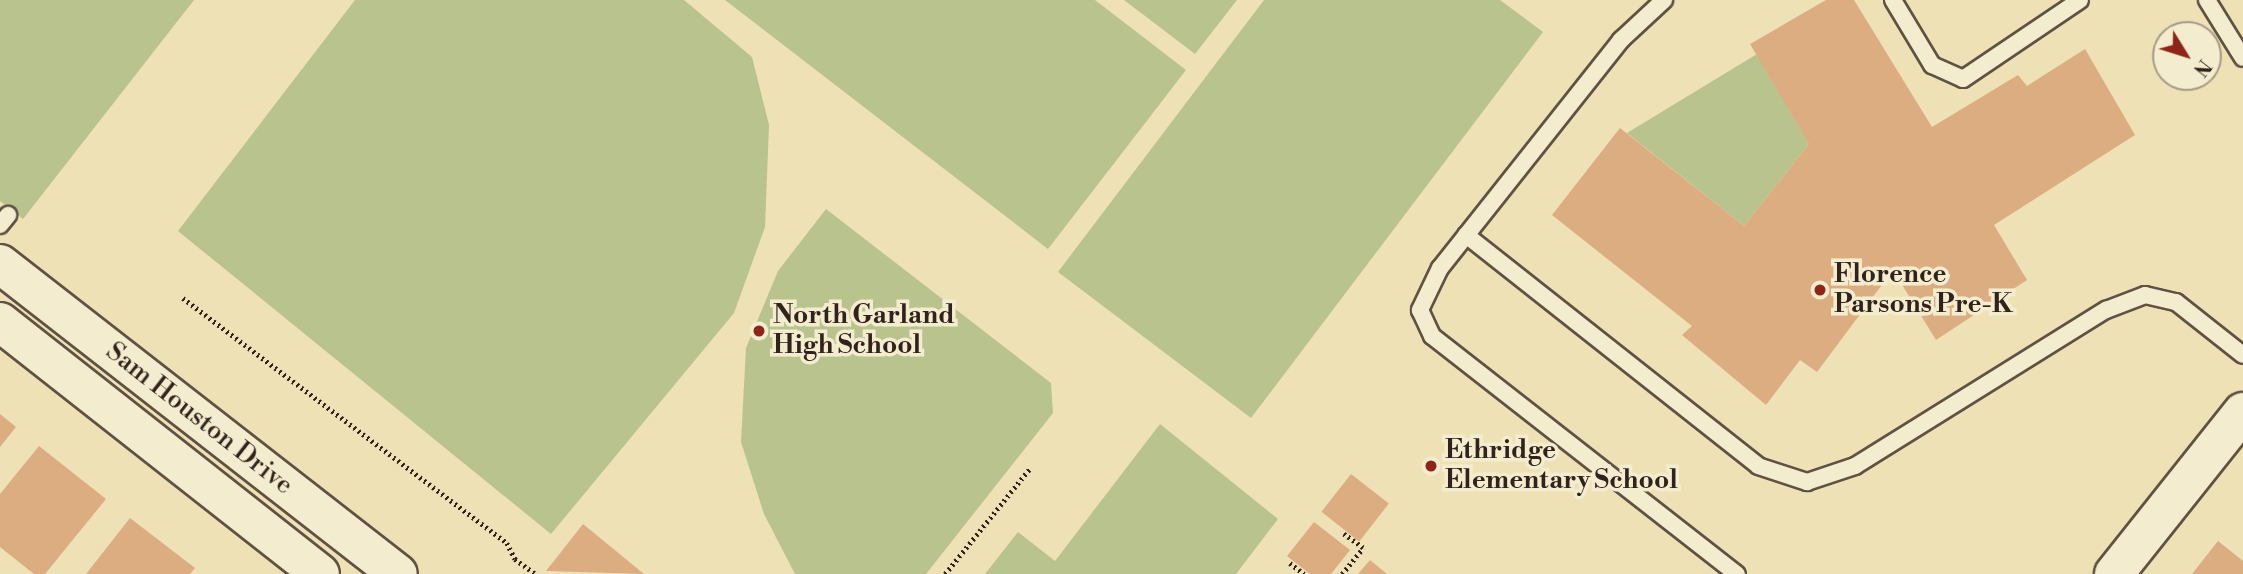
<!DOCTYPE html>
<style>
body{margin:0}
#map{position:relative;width:2243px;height:574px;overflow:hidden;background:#eee1b5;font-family:"Libre Bodoni",serif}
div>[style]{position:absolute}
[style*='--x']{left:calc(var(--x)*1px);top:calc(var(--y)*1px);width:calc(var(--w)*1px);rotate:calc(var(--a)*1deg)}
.green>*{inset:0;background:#b8c38e}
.building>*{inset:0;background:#dcad80;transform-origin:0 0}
.path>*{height:4.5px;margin-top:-2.25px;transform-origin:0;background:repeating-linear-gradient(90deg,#31221c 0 2px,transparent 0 5.5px)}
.roads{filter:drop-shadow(2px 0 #605242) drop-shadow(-2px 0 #605242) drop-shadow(0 2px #605242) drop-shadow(0 -2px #605242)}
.lane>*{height:16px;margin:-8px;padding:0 8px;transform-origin:8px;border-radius:8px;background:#f4eccf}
.secondary>*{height:38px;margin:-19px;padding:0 19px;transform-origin:19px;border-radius:19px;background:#f4eccf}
.dots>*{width:19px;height:19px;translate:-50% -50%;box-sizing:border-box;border:4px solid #f4eccf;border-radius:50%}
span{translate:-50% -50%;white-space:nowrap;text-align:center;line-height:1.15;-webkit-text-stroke:7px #f4eccf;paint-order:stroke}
.poi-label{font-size:26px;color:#31221c;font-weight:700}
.left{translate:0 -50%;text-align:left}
.street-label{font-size:26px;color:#31221c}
.north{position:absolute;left:2152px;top:21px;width:70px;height:70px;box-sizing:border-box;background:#f4eccf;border:2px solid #a69b87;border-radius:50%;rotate:128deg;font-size:19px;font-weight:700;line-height:28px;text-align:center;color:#31221c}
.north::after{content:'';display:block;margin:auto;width:24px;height:32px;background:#8f2418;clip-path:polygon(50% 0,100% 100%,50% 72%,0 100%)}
</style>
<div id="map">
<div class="green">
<i style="clip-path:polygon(0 0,194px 0,23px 219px,0 201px)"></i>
<i style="clip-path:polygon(355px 0,684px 0,752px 57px,769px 125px,765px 227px,734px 313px,551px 534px,178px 231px)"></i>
<i style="clip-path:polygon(725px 0,1095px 0,1186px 70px,1048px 249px)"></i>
<i style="clip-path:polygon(1124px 0,1237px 0,1195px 54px)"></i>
<i style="clip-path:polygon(1264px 0,1500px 0,1543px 32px,1251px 418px,1058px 272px)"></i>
<i style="clip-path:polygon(1757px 54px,1809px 144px,1744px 226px,1627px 133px)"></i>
<i style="clip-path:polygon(826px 209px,1051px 383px,1053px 413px,926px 574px,795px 574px,764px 514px,741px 442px,746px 348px,778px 271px)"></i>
<i style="clip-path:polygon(1160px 424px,1278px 519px,1236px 574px,985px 574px,1018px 532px,1055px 561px)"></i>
</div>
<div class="building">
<i style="clip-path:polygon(1826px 0,1854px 0,1932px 127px,2018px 75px,2027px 86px,2085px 49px,2135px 135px,1994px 225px,2027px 280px,1936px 340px,1893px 270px,1817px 372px,1800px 360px,1766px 405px,1682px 335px,1692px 326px,1552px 215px,1620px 128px,1744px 226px,1809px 144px,1750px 44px)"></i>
<i style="clip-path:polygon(0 414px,16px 427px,0 447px)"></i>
<i style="clip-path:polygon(39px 446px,106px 499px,45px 574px,34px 574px,0 547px,0 494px)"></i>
<i style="left:1351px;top:474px;width:48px;height:48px;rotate:38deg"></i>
<i style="clip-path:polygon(130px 518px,195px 568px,190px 574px,86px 574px)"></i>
<i style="clip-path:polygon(1314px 522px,1350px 550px,1331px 574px,1310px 574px,1287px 556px)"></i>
<i style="clip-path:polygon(583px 524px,644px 574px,546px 571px)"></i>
<i style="clip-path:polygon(2218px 541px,2243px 561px,2243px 574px,2192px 574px)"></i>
<i style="clip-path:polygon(1370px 560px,1387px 574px,1358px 574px)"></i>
</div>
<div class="path">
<i style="--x:183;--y:298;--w:406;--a:37.1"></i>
<i style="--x:507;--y:543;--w:18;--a:63"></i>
<i style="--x:515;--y:559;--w:26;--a:36"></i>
<i style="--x:1290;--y:563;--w:18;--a:38"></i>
<i style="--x:945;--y:574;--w:137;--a:-51.2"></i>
<i style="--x:1342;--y:574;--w:33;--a:-51"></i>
<i style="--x:1363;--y:548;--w:24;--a:-144"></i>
</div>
<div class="roads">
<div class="lane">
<i style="--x:1664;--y:0;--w:59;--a:137.1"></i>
<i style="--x:1621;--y:40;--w:291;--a:128.4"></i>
<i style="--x:1440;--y:268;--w:47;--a:115.5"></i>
<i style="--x:1420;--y:310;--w:29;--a:65"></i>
<i style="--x:1432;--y:336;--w:387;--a:38"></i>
<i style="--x:1893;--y:0;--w:76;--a:59"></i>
<i style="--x:1932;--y:65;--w:34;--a:24"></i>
<i style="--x:1963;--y:79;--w:141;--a:-34"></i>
<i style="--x:2207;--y:0;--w:68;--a:58.2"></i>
<i style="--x:0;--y:225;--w:13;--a:-51"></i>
<i style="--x:1466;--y:235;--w:372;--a:38.3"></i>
<i style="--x:1758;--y:466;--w:52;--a:18.1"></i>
<i style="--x:1807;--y:482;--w:51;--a:-18.4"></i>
<i style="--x:1855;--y:466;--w:296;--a:-31.9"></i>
<i style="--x:2106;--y:310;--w:42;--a:-21"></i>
<i style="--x:2145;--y:295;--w:32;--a:13"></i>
<i style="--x:2176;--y:302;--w:85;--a:38.3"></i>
</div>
<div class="secondary">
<i style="--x:0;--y:264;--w:504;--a:37.91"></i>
<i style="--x:0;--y:322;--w:407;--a:38.2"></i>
<i style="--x:2114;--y:574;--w:207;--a:-51.5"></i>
</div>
</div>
<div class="dots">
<i style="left:1820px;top:290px;background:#8f2418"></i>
<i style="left:759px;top:331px;background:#8f2418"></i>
<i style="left:1431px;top:466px;background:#8f2418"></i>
</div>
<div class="poi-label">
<span class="left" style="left:1834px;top:290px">Florence<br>Parsons Pre-K</span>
<span class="left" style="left:773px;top:331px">North Garland<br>High School</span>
<span class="left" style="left:1445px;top:466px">Ethridge<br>Elementary School</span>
</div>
<div class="street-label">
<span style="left:199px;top:419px;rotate:38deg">Sam Houston Drive</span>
</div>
<div class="north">N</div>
</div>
